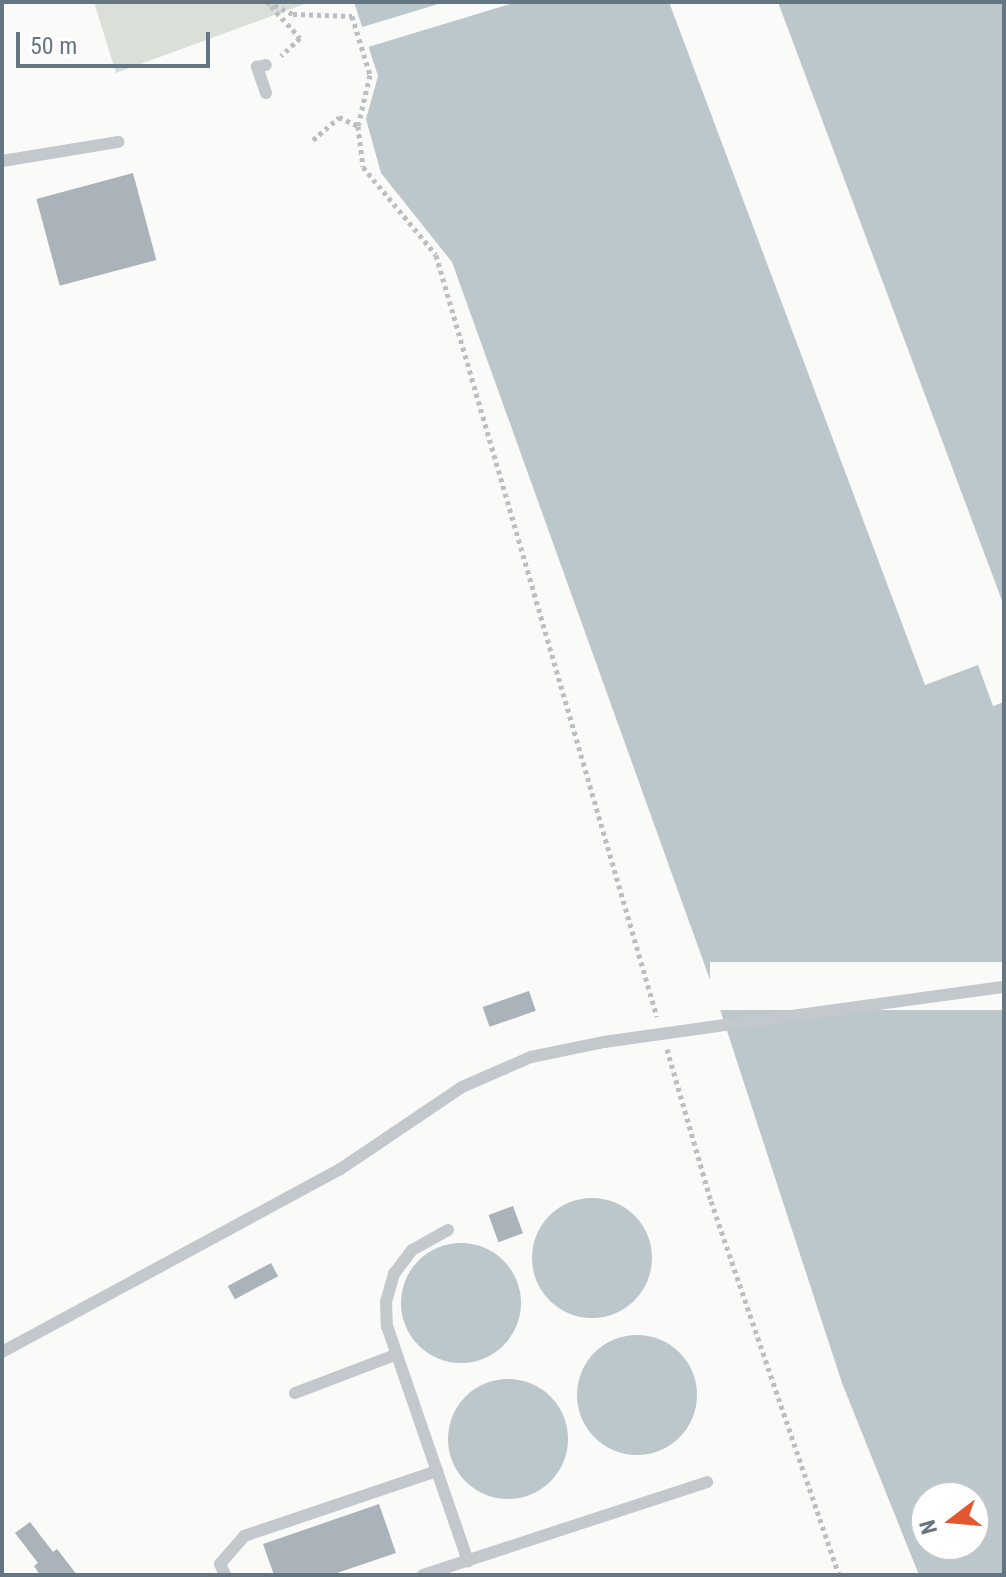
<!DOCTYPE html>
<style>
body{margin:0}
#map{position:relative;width:1006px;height:1577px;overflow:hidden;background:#fafaf8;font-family:"Roboto Condensed",sans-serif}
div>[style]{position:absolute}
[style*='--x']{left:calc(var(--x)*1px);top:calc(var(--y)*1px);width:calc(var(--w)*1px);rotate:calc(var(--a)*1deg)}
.green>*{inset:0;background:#dadfd7}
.water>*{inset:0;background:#bbc7cb}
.round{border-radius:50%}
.pier>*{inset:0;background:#fafaf8;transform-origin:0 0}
.building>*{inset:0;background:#aab3b9;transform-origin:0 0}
.path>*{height:5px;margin-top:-2.5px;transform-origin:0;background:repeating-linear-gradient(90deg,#bbbfc2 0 4px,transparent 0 8px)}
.service>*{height:12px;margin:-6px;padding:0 6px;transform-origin:6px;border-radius:6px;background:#c3c8cc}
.service-bridge>*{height:12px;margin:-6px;padding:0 6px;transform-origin:6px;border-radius:6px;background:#c3c8cc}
span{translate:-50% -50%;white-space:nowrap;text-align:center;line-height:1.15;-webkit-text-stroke:8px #fff;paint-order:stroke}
.frame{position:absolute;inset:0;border:4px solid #657683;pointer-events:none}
.north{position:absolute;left:910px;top:1481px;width:80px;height:80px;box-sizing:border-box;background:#fff;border:2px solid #c1c8cd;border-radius:50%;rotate:254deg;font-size:22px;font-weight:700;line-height:32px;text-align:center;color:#657683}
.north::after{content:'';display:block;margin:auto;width:28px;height:36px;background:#e4572e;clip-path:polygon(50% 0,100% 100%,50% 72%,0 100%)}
.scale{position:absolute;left:16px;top:32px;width:194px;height:36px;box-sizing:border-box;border:4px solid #657683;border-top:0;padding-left:10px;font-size:24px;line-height:28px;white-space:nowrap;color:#657683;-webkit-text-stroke:6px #fff;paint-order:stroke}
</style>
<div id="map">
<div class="green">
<i style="clip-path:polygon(94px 2px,310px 2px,116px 73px)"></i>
</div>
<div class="water">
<i style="clip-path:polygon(evenodd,354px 2px,1004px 2px,1004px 1575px,919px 1575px,842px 1383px,714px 991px,452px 262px,381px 173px,366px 119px,378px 76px,354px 2px,926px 1497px,974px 1497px,974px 1545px,926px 1545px,926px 1497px)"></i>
<i class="round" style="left:532px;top:1198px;width:120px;height:120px"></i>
<i class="round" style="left:401px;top:1243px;width:120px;height:120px"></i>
<i class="round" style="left:577px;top:1335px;width:120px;height:120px"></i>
<i class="round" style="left:448px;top:1379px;width:120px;height:120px"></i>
</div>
<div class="pier">
<i style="clip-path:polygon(445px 2px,517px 2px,365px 48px,359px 28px)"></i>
<i style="clip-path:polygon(669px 2px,778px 2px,1004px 606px,1004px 702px,993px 706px,978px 665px,925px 685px)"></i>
<i style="left:1004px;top:962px;width:48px;height:294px;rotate:90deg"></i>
</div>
<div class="building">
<i style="left:133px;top:173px;width:90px;height:100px;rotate:75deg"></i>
<i style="left:529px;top:991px;width:21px;height:49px;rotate:71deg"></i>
<i style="left:513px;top:1206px;width:29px;height:26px;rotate:70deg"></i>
<i style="left:271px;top:1263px;width:15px;height:49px;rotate:62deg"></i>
<i style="clip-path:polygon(379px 1504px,396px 1553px,331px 1575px,274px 1575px,263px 1544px)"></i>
<i style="clip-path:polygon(30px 1522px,53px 1552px,57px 1549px,77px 1575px,40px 1575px,34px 1566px,38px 1563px,15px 1533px)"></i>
</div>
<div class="path">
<i style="--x:267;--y:2;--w:29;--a:25"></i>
<i style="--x:293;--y:14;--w:59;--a:1.9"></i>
<i style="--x:352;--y:16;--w:62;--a:73"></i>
<i style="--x:370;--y:75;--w:52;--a:103.2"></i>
<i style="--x:358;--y:126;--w:41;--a:83"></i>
<i style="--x:363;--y:167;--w:114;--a:50.3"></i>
<i style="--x:436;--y:255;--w:793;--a:73.83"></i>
<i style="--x:271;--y:6;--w:43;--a:47.8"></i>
<i style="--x:300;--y:38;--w:26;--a:137"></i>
<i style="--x:313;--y:140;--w:35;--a:-41"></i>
<i style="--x:339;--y:117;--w:21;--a:25"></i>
<i style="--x:667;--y:1049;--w:158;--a:73.9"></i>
<i style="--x:711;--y:1201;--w:395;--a:71.1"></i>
</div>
<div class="service">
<i style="--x:266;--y:93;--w:28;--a:-109"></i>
<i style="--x:257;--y:67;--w:9;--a:-13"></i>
<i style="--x:2;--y:161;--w:118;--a:-9.3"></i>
<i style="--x:725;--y:1025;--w:282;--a:-7.8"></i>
<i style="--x:448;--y:1230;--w:41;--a:150.9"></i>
<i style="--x:412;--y:1250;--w:30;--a:127"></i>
<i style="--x:394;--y:1274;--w:29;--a:106"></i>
<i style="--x:386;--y:1302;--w:24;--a:88"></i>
<i style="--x:387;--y:1326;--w:249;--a:71"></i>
<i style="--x:2;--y:1352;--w:383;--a:-28.4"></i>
<i style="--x:339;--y:1170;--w:148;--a:-34"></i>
<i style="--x:462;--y:1087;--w:75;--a:-23.5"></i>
<i style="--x:531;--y:1057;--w:75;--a:-11.6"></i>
<i style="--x:295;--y:1393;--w:107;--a:-20.8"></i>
<i style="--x:225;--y:1575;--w:12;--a:-114"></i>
<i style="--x:220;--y:1564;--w:37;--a:-49"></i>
<i style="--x:244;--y:1536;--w:204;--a:-18.6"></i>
<i style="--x:423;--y:1575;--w:299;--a:-18.1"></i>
</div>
<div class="service-bridge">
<i style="--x:604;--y:1042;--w:122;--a:-8"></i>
</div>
<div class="frame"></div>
<div class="north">N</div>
<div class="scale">50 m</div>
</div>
